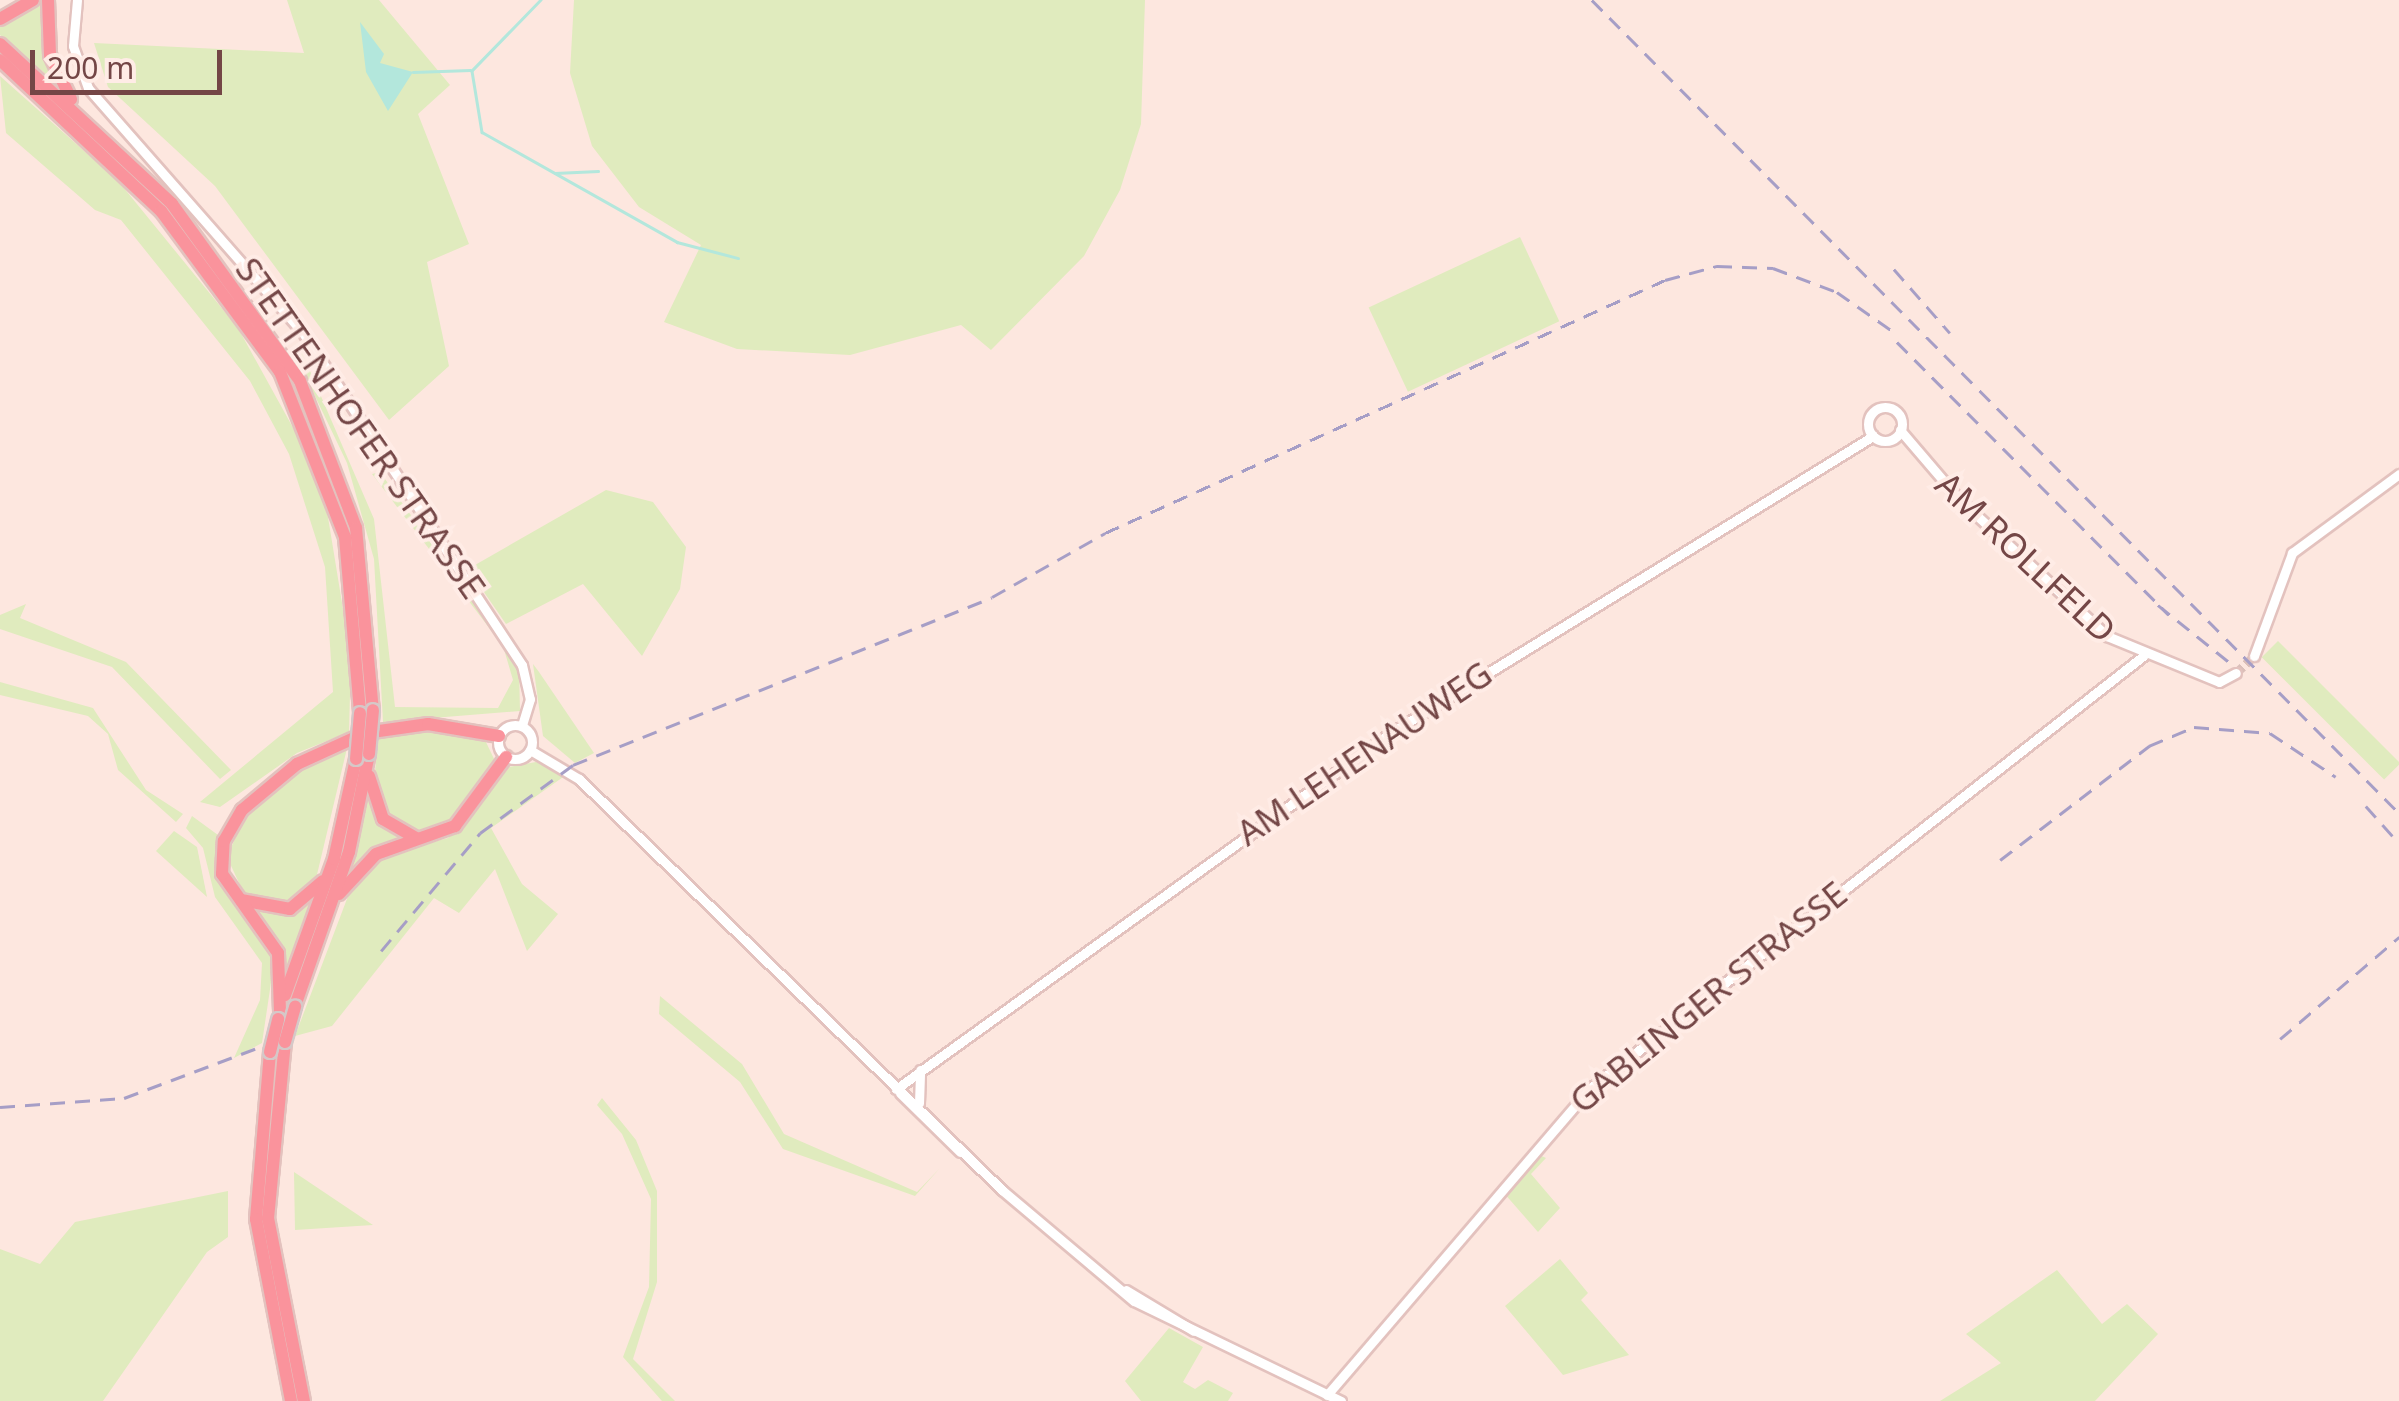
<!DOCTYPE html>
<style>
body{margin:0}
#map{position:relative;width:2399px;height:1401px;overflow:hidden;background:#fde7df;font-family:"Noto Sans",sans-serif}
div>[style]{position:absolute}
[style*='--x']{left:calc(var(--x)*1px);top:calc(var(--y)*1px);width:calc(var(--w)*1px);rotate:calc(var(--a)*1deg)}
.green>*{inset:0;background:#e0ebbe;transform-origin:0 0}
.water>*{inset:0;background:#b3e7dc}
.stream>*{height:2.5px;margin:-1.25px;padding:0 1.25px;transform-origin:1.25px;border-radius:1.25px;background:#b3e7dc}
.minor-tunnel>*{height:9px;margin-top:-4.5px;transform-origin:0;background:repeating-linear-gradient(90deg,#dbbfb9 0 9px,transparent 0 13.5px)}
.roads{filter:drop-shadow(2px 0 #e3c2be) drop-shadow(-2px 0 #e3c2be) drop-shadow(0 2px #e3c2be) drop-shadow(0 -2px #e3c2be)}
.minor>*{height:9px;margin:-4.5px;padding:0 4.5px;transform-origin:4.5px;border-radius:4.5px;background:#fff}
.minor>.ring{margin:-4.5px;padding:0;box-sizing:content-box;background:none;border:9px solid #fff;border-radius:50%}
.highway>*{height:12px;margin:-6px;padding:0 6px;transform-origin:6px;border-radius:6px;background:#fa939c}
.rail>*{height:2.5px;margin-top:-1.25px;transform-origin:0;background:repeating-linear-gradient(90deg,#a69ec6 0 15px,transparent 0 25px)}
.bridges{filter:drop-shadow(2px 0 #d5c8c8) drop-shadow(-2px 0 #d5c8c8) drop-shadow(0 2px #d5c8c8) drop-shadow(0 -2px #d5c8c8)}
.highway-bridge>*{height:12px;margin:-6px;padding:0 6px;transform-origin:6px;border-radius:6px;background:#fa939c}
span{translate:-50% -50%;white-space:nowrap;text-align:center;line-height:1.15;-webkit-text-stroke:8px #ffece6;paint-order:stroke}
.street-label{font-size:35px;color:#744646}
.scale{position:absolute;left:30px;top:50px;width:192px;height:45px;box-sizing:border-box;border:5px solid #744646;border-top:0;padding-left:12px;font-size:30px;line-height:35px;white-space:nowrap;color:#744646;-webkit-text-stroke:8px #ffece6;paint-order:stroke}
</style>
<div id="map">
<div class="green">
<i style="clip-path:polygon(37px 0,45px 0,56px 83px,0 35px,0 22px)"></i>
<i style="clip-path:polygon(287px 0,379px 0,450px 85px,418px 114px,469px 244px,427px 262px,449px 366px,389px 420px,215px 186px,108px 87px,94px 43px,304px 53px)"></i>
<i style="clip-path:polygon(574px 0,1145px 0,1141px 124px,1120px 190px,1084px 256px,991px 350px,961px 325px,850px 355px,737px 349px,664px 322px,701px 245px,639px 207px,592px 146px,570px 73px)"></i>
<i style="clip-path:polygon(0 76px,119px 182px,238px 328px,302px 444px,327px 511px,351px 658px,349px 732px,297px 753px,220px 807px,200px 802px,333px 692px,325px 567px,289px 454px,250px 381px,121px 220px,95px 210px,6px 133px)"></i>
<i style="left:1520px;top:237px;width:93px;height:167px;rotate:65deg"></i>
<i style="clip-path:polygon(298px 343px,374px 519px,395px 707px,498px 708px,513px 680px,503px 646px,372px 474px,380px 472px,519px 666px,520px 711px,383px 722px,374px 559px,347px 463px,292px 348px)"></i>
<i style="clip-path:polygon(606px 490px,653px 502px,686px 547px,680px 589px,642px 656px,583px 584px,506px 624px,468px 569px)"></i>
<i style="clip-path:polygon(26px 604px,20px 618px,126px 662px,231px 770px,220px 779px,112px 667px,0 629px,0 615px)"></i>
<i style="left:2278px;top:641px;width:173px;height:23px;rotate:45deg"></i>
<i style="clip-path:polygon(533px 664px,539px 672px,594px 753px,575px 763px,543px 736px)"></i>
<i style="clip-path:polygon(0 682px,93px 708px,146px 790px,183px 814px,176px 822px,118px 770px,108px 734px,88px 716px,0 695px)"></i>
<i style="clip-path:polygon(446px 730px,485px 740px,495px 761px,457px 819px,422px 835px,392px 825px,374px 780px,379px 735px)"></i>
<i style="clip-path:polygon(348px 744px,315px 883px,291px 904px,246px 898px,227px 857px,243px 820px,300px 767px)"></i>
<i style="clip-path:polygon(536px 762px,566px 775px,491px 828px,522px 884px,558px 914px,527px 951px,495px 869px,459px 913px,434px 898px,332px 1026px,295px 1036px,353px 883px,385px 855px,448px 838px,509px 767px)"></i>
<i style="clip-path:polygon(368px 796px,381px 824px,404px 839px,348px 877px)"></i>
<i style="clip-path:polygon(192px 816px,218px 835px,221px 887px,275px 956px,262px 1043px,234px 1058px,260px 1000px,262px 963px,215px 897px,203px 848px,186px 828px)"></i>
<i style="clip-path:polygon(174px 831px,197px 847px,207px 897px,156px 851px)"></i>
<i style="clip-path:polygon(313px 899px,304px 921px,285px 977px,246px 907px,282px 914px)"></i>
<i style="clip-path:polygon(660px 996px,742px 1064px,784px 1134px,917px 1192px,940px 1168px,915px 1196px,783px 1149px,740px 1082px,659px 1014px)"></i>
<i style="clip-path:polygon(602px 1098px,636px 1140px,657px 1191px,657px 1282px,633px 1359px,675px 1401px,662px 1401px,623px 1357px,649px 1287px,651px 1199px,622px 1134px,597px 1105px)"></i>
<i style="clip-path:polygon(1537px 1154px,1546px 1158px,1531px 1174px,1560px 1208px,1538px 1232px,1503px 1192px)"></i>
<i style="clip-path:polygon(294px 1172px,373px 1225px,295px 1230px)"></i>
<i style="clip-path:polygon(228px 1191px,228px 1237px,207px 1252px,103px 1401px,0 1401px,0 1249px,40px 1264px,75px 1222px)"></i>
<i style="clip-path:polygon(1560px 1259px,1588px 1293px,1581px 1300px,1629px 1355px,1563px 1375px,1505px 1306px)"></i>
<i style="clip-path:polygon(2057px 1270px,2102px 1324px,2127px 1304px,2158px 1334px,2095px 1401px,1940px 1401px,2001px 1363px,1966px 1334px)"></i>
<i style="clip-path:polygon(1169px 1328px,1203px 1347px,1183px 1382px,1195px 1389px,1208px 1380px,1233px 1393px,1228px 1401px,1141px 1401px,1125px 1381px)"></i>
</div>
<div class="water">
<i style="clip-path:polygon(360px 22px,384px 54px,380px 63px,413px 72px,388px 111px,366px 72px)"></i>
</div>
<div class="stream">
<i style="--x:541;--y:0;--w:99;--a:134.2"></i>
<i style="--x:472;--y:71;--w:62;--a:80.7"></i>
<i style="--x:482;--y:132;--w:224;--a:29.4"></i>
<i style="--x:677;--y:242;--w:63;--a:14.7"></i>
<i style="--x:413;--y:72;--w:57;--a:-2"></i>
<i style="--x:555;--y:173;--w:43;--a:-2.7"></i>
</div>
<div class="minor-tunnel">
<i style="--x:2236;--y:673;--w:25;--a:-43"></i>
</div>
<div class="roads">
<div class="minor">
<i style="--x:77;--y:0;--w:46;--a:95"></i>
<i style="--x:73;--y:46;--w:45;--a:70.3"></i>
<i style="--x:88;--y:88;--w:326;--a:48.7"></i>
<i style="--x:303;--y:333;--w:398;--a:56.6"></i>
<i style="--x:522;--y:665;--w:35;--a:77"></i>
<i style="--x:530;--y:699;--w:28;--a:107"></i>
<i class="ring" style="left:1868px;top:407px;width:25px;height:25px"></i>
<i style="--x:1900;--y:430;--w:91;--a:49.5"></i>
<i style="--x:1959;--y:499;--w:202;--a:42.8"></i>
<i style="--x:2107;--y:636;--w:121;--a:22.3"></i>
<i style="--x:2219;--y:682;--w:19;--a:-28"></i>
<i style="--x:2254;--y:656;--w:110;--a:-69.7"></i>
<i style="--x:2292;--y:553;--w:133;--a:-36.4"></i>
<i class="ring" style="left:498px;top:725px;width:25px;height:25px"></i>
<i style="--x:530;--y:750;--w:57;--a:30.6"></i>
<i style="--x:579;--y:779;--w:590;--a:44.18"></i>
<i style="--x:1002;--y:1190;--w:172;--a:40.1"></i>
<i style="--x:1134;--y:1301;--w:230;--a:25.8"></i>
<i style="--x:896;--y:1089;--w:611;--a:-35.74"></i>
<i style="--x:1392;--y:732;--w:565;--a:-31.61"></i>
<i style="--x:900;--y:1093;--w:84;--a:44.5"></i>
<i style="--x:919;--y:1103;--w:33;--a:-88"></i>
<i style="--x:1126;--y:1290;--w:79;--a:31.1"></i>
<i style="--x:1327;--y:1395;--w:401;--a:-49.4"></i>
<i style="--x:1588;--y:1090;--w:705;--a:-38.02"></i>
</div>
<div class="highway">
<i style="--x:48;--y:0;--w:55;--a:87.9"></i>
<i style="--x:50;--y:55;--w:49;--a:64.5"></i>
<i style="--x:0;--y:19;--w:38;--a:-30"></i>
<i style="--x:0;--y:44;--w:235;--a:42.9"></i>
<i style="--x:172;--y:204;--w:218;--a:54.1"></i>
<i style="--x:300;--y:381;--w:157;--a:69.1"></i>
<i style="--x:356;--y:528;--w:183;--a:84.7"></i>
<i style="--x:0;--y:60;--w:221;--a:43.2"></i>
<i style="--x:161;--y:211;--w:200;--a:53.5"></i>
<i style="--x:280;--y:372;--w:177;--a:68.5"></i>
<i style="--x:345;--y:537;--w:177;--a:85.1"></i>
<i style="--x:369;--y:776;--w:45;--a:72"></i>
<i style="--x:383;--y:819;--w:39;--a:30"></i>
<i style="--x:339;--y:894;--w:54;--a:-47.2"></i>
<i style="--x:376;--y:854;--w:84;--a:-19.5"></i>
<i style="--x:455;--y:826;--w:86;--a:-53.5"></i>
<i style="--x:241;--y:900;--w:50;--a:10.4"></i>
<i style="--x:290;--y:909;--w:43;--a:-40.3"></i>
<i style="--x:285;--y:995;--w:145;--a:-70.2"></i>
<i style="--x:334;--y:859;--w:102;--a:-77.6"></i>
<i style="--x:295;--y:1006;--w:163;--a:-70.7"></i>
<i style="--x:349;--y:852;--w:100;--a:-78.5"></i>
<i style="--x:280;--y:1011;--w:58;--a:-92"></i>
<i style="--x:278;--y:953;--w:97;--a:-125.3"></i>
<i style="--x:222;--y:874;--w:33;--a:-87"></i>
<i style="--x:224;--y:841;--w:36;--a:-60"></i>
<i style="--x:242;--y:810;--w:72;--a:-39.9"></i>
<i style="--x:297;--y:764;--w:75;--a:-24.5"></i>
<i style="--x:365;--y:733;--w:64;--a:-8.1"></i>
<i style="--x:428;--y:724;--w:72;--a:9.6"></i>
<i style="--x:285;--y:1042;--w:177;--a:95.5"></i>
<i style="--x:268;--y:1218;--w:187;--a:78.9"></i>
<i style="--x:270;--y:1052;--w:168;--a:94.8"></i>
<i style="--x:256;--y:1219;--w:185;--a:79.1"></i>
</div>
</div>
<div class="rail">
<i style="--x:1592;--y:0;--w:1146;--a:45.21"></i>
<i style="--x:1894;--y:269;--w:85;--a:48.8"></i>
<i style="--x:1897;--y:342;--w:385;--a:45.1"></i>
<i style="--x:2158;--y:605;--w:90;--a:38.7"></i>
<i style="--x:2366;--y:806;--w:50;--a:48.3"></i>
<i style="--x:2000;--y:860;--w:188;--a:-37.4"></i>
<i style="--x:2149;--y:746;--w:49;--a:-22.9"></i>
<i style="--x:2194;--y:727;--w:76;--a:4.5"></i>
<i style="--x:2270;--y:733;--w:79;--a:33.7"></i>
<i style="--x:381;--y:951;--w:154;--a:-50"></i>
<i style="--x:480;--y:833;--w:115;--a:-36.2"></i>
<i style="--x:573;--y:765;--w:451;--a:-21.8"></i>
<i style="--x:992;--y:597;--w:130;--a:-29.5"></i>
<i style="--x:1105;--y:533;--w:614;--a:-24.31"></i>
<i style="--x:1665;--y:280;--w:54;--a:-15.1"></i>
<i style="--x:1717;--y:266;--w:56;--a:2"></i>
<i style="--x:1773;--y:268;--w:68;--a:20.6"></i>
<i style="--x:1837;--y:292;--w:70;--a:35.1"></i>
<i style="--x:2280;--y:1039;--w:157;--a:-40.6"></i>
<i style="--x:0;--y:1107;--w:124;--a:-4.2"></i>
<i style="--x:124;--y:1098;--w:147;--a:-20.6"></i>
</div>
<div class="bridges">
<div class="highway-bridge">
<i style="--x:369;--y:754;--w:44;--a:-84.8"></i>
<i style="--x:356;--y:759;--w:46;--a:-85"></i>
<i style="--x:285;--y:1042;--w:37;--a:-74"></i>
<i style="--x:270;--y:1052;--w:34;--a:-76"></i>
</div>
</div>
<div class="street-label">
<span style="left:361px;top:428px;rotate:55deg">STETTENHOFER STRASSE</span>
<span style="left:2026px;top:557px;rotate:43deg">AM ROLLFELD</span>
<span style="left:1364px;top:753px;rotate:-34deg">AM LEHENAUWEG</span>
<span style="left:1708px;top:997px;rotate:-39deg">GABLINGER STRASSE</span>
</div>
<div class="scale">200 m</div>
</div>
